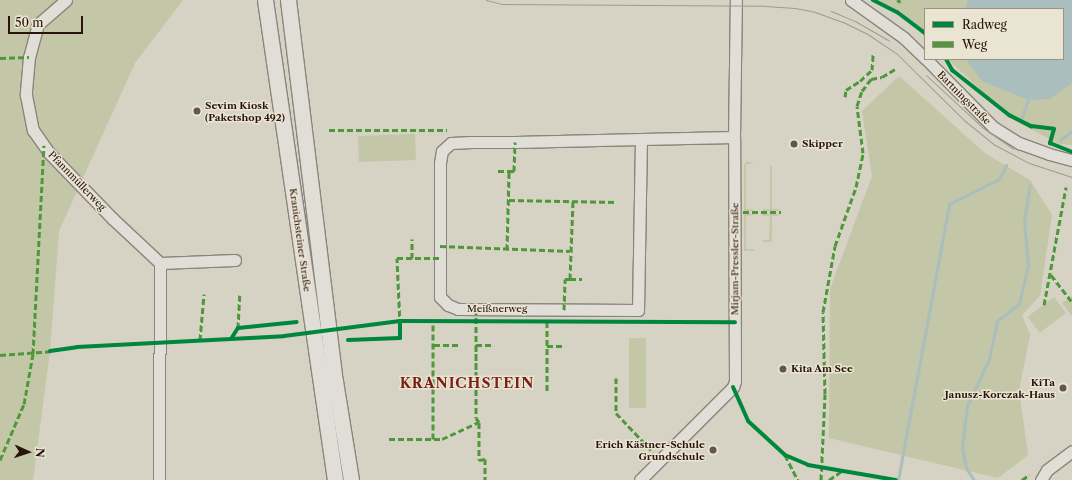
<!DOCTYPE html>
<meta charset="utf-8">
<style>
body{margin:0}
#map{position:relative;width:1072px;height:480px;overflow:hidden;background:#d6d2c4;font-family:"Libre Caslon Text",serif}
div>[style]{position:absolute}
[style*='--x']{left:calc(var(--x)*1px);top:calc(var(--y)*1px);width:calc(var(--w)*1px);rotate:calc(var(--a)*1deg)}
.green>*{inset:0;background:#c3c6a7;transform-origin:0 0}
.water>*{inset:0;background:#abbebe}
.stream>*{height:3px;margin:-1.5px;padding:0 1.5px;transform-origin:1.5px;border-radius:1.5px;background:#abbebe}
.roads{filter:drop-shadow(1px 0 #8a857c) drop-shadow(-1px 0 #8a857c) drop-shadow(0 1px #8a857c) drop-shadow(0 -1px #8a857c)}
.minor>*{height:11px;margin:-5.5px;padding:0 5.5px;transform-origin:5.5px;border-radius:5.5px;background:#e1ded7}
.secondary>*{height:15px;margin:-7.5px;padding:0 7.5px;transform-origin:7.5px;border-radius:7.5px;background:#e1ded7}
.tram>*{height:1px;margin:-0.5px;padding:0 0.5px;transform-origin:0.5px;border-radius:0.5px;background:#9e9a94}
.quiet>*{height:3px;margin-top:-1.5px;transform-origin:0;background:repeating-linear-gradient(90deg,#4e983b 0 6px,transparent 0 9px)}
.cycleway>*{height:4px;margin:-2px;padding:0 2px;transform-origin:2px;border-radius:2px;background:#00873e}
.dots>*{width:11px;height:11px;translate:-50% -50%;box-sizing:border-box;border:2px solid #eae4d3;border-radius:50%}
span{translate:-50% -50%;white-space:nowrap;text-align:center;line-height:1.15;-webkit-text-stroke:3px #eae4d3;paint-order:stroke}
.street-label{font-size:10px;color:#28140b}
.poi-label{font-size:10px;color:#28140b;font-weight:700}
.left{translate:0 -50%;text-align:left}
.right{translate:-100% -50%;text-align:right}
.district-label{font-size:14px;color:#7a1f14;font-weight:700;letter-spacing:1px}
.legend{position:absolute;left:924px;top:8px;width:140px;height:52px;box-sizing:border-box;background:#eae4d3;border:1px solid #9c9183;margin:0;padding:5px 7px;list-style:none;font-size:12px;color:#28140b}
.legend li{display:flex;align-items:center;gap:8px;height:20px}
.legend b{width:20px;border:1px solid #9c9183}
.north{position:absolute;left:8px;top:432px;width:40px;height:40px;-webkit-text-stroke:3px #eae4d3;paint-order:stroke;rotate:93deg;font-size:11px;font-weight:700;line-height:16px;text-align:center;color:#28140b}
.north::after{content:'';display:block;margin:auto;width:14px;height:18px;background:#28140b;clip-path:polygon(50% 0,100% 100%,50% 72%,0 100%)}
.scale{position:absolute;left:8px;top:16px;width:75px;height:18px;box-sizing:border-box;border:2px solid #28140b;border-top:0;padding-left:5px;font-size:12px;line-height:14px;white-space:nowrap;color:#28140b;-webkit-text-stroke:3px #eae4d3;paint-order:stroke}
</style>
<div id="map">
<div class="green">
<i style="clip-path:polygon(0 0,183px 0,135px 63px,59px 231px,50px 351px,33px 480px,0 480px)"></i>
<i style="clip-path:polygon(878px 0,1072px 0,1072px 145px,1059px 144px,1010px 118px,948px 59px,1063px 59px,1063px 9px,925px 9px,925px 37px,900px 13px)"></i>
<i style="clip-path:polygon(899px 76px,986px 154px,1030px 180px,1052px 215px,1040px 296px,1022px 315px,1030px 335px,1019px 390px,1028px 455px,998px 478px,829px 438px,830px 289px,872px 176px,862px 111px)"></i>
<i style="left:415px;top:134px;width:26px;height:57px;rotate:88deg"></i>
<i style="clip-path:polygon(746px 162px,754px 162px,746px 165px,746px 209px,754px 210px,754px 211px,744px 211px,744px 165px)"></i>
<i style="clip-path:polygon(770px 166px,772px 166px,772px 209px,779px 209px,779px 211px,763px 211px,763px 209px,770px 209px)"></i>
<i style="clip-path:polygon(744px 214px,754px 214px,754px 215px,746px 216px,746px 249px,754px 249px,754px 251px,744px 251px)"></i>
<i style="clip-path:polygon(763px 214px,778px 214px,778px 216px,772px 216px,772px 242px,763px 242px,763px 240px,769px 240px,770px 216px,763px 216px)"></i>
<i style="clip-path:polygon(1072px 296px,1072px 316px,1062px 303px)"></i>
<i style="left:1054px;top:297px;width:20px;height:33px;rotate:53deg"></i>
<i style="left:629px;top:338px;width:17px;height:70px"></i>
</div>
<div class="water">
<i style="clip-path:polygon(968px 0,1072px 0,1072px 83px,1050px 99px,1028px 100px,982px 81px,966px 59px,1063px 59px,1063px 9px,965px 9px)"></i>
</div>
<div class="stream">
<i style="--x:1022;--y:117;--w:18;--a:-71"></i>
<i style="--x:1060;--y:140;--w:15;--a:-37"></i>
<i style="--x:898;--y:480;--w:281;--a:-79.5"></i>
<i style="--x:949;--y:204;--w:56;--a:-26.6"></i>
<i style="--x:999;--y:179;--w:16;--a:-63"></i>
<i style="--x:974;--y:480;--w:14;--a:-124"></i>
<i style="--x:966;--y:468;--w:21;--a:-101"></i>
<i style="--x:962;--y:447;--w:41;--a:-83"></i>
<i style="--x:967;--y:406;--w:52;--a:-64.9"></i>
<i style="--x:989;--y:359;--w:39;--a:-78"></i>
<i style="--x:997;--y:321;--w:28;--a:-38"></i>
<i style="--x:1019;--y:304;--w:39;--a:-77"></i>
<i style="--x:1028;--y:266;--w:45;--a:-95.1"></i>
<i style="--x:1024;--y:221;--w:36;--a:-81"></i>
</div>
<div class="roads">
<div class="minor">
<i style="--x:66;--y:0;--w:37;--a:139"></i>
<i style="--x:38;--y:24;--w:34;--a:105"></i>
<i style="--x:29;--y:57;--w:38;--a:95"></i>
<i style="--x:26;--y:95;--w:36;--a:79"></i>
<i style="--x:33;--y:130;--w:28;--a:55"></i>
<i style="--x:49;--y:153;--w:92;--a:45.9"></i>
<i style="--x:113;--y:219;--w:64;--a:43.1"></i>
<i style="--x:160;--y:263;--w:217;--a:90.3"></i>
<i style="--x:851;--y:0;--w:65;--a:35.6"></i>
<i style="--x:904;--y:38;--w:29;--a:44"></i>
<i style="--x:926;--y:59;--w:95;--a:45.4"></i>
<i style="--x:993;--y:127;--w:31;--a:32"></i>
<i style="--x:1019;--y:143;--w:32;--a:20"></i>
<i style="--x:1049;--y:154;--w:24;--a:15"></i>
<i style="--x:641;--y:139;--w:171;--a:91"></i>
<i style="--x:638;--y:310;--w:180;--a:-179.7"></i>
<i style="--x:458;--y:309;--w:11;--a:-158"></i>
<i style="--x:448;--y:305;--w:11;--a:-135"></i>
<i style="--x:440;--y:297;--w:134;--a:-90"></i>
<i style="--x:440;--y:163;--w:12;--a:-81"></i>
<i style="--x:442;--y:151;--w:12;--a:-42"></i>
<i style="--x:451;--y:143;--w:21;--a:-3"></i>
<i style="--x:472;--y:142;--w:43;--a:0"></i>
<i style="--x:515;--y:142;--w:126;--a:-1.4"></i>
<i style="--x:641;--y:139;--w:93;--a:-1.2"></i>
<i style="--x:160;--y:263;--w:75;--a:-2.3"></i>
<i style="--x:640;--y:480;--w:132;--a:-45"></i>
<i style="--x:733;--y:387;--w:6;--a:-72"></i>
<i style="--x:735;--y:381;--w:244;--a:-90.2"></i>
<i style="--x:734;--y:137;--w:137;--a:-89.2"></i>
<i style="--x:1041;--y:480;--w:12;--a:-59"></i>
<i style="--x:1047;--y:470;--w:31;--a:-37"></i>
</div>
<div class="secondary">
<i style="--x:265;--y:0;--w:485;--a:81.7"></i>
<i style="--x:288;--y:0;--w:384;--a:83"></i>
<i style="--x:335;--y:381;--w:100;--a:80.8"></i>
</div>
</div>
<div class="tram">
<i style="--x:486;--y:0;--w:16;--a:14"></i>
<i style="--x:502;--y:4;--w:263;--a:0.4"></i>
<i style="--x:765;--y:6;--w:30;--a:4"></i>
<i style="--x:795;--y:8;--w:20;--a:11"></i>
<i style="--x:815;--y:12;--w:30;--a:20"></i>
<i style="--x:843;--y:22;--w:25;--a:26"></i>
<i style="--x:866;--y:33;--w:36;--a:34"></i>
<i style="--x:896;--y:53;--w:97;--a:44.6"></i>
<i style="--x:965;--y:121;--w:38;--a:39"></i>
<i style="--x:995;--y:145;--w:38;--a:28"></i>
<i style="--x:1029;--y:163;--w:45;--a:18"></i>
<i style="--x:831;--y:11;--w:26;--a:23"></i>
<i style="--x:855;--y:21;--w:39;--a:30"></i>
<i style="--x:926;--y:75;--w:76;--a:42.9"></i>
<i style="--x:982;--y:127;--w:38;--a:35"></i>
</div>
<div class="quiet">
<i style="--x:897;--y:0;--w:4;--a:27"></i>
<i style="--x:0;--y:58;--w:29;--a:-2"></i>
<i style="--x:845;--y:97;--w:7;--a:-82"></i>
<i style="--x:846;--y:90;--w:17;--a:-33"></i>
<i style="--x:860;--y:81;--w:16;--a:-43"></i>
<i style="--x:872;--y:70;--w:16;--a:-86"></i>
<i style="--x:329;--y:130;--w:118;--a:0"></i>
<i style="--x:498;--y:171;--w:11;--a:0"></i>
<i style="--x:509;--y:200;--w:108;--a:1.1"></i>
<i style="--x:743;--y:212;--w:38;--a:0"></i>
<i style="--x:440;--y:246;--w:130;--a:2.2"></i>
<i style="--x:507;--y:250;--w:79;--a:-88.5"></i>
<i style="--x:509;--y:171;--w:5;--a:0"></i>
<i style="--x:514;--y:171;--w:29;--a:-88"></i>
<i style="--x:412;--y:258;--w:19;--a:-90"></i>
<i style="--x:1051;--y:275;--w:34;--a:52"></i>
<i style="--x:570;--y:279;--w:12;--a:0"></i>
<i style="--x:1044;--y:305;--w:120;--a:-79.4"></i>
<i style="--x:476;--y:309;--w:109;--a:90"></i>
<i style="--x:476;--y:418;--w:5;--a:53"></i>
<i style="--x:479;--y:422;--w:38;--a:90"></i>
<i style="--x:479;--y:460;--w:6;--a:-9"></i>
<i style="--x:485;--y:459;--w:21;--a:90"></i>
<i style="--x:564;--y:310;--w:31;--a:-88"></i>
<i style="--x:565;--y:279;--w:5;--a:0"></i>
<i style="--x:570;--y:279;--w:78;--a:-87.8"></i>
<i style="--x:400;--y:325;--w:67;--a:-92.6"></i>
<i style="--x:397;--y:258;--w:43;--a:0"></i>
<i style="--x:238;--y:328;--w:35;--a:-87"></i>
<i style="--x:200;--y:340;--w:46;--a:-85"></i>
<i style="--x:434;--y:345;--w:24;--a:0"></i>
<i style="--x:476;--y:345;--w:18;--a:0"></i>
<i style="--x:547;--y:346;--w:17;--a:0"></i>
<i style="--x:0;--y:355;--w:54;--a:-4.2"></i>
<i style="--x:616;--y:378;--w:35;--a:90"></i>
<i style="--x:616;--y:413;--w:54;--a:46.5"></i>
<i style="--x:547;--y:391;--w:70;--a:-90"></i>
<i style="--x:389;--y:439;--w:53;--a:0"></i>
<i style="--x:442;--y:439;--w:41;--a:-24.7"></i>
<i style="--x:433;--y:439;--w:118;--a:-90"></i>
<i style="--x:785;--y:455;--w:28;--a:63"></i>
<i style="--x:0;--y:460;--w:61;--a:-66.8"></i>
<i style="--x:24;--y:404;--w:51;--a:-79.8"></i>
<i style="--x:33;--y:354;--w:209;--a:-87"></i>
<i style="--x:821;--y:480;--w:86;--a:-87.3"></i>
<i style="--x:825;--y:394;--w:82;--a:-91.4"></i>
<i style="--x:823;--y:312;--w:67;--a:-79.7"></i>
<i style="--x:835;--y:246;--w:63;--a:-70.4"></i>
<i style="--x:856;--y:187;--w:35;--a:-78"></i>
<i style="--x:863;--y:153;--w:47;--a:-97.3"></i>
<i style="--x:857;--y:106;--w:16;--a:-72"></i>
<i style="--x:862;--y:91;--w:15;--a:-53"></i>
<i style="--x:871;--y:79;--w:11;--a:-10"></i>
<i style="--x:882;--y:77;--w:17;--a:-31"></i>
<i style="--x:829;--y:480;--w:16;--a:-35"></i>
<i style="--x:1022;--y:480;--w:9;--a:-36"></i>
</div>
<div class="cycleway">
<i style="--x:873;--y:0;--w:27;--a:27"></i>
<i style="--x:897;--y:12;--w:35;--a:37"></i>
<i style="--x:946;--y:59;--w:13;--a:61"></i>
<i style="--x:952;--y:70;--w:73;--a:38.3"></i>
<i style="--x:1009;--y:115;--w:25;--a:27"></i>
<i style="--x:1031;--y:126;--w:23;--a:7"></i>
<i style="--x:1054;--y:129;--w:15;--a:106"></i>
<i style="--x:1050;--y:143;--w:24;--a:22"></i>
<i style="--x:231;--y:339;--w:13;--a:-58"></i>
<i style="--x:238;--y:328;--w:59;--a:-5.8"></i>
<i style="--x:348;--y:340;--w:52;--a:-2.2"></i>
<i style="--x:400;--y:338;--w:17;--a:-90"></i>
<i style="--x:50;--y:351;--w:27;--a:-8"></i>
<i style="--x:77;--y:347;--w:207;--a:-3"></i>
<i style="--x:284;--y:336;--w:117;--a:-7.4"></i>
<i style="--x:400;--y:321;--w:335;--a:0.2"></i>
<i style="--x:733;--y:387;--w:37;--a:66"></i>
<i style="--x:748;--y:421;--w:50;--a:42.6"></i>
<i style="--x:785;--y:455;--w:25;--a:23"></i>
<i style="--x:808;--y:465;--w:89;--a:9.7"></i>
</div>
<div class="dots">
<i style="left:197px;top:111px;background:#65564c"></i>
<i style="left:794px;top:144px;background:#65564c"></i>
<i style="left:783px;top:369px;background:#65564c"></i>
<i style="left:1063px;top:388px;background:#65564c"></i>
<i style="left:713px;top:450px;background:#65564c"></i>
</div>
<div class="street-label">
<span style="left:964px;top:98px;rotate:45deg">Bartningstraße</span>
<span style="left:77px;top:181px;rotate:46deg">Pfannmüllerweg</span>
<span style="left:300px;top:240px;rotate:82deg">Kranichsteiner Straße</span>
<span style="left:735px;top:259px;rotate:-90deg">Mirjam-Pressler-Straße</span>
<span style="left:497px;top:309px">Meißnerweg</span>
</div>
<div class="poi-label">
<span class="left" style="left:205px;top:111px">Sevim Kiosk<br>(Paketshop 492)</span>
<span class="left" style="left:802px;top:144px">Skipper</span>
<span class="left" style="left:791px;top:369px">Kita Am See</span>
<span class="right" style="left:1055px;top:388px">KiTa<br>Janusz-Korczak-Haus</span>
<span class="right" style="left:705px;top:450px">Erich Kästner-Schule<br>Grundschule</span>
</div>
<div class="district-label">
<span style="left:467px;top:383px">KRANICHSTEIN</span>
</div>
<ul class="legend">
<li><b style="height:5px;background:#00873e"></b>Radweg</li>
<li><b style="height:5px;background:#4e983b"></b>Weg</li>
</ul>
<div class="north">N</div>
<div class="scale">50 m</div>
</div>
